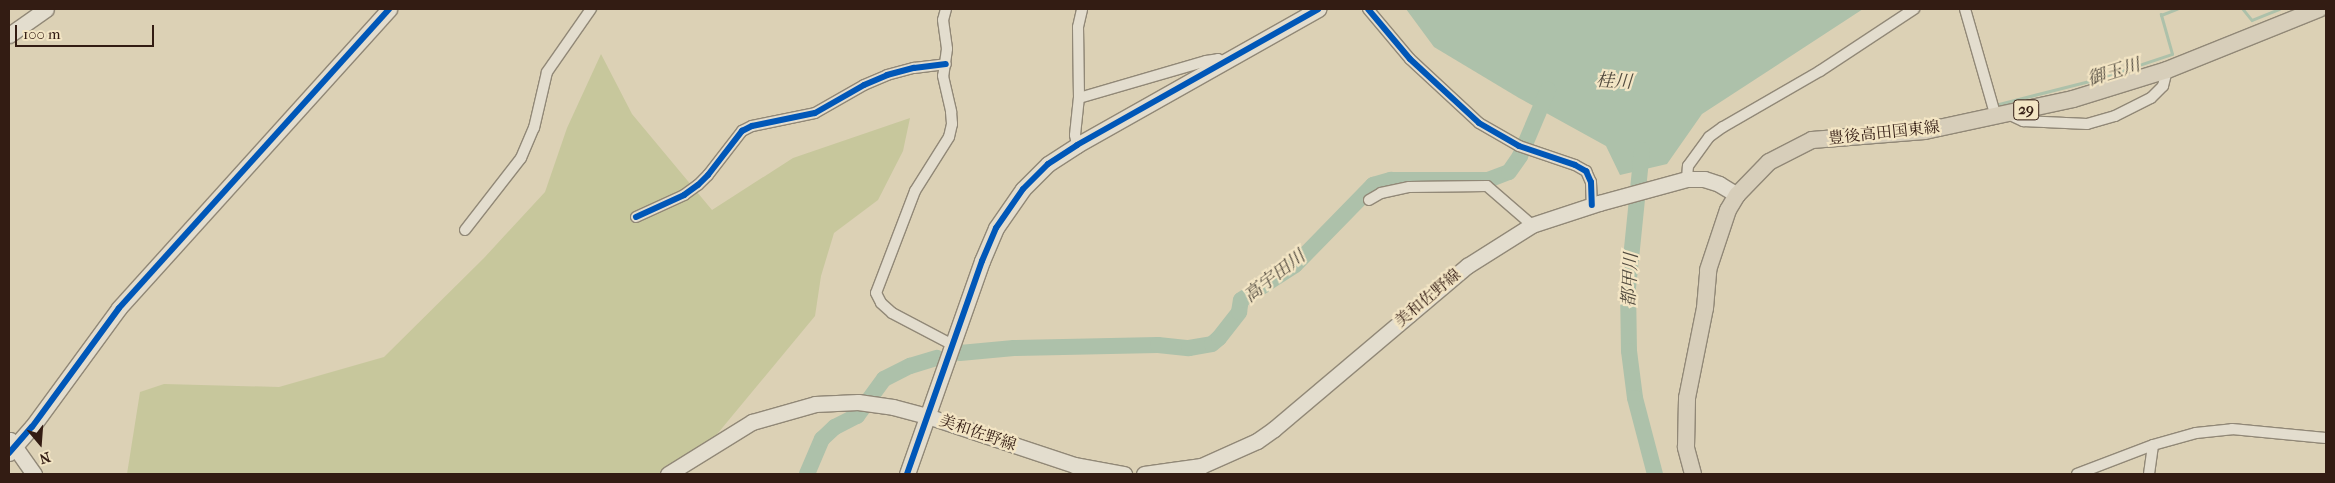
<!DOCTYPE html>
<meta charset="utf-8">
<style>
body{margin:0}
#map{position:relative;width:2335px;height:483px;overflow:hidden;background:#dcd1b5;font-family:"IM FELL French Canon","Noto Serif JP",serif}
div>[style]{position:absolute}
[style*='--x']{left:calc(var(--x)*1px);top:calc(var(--y)*1px);width:calc(var(--w)*1px);rotate:calc(var(--a)*1deg)}
.green>*{inset:0;background:#c7c79c}
.water>*{inset:0;background:#adc1aa}
.stream>*{height:2.5px;margin:-1.25px;padding:0 1.25px;transform-origin:1.25px;border-radius:1.25px;background:#adc1aa}
.river>*{height:16px;margin:-8px;padding:0 8px;transform-origin:8px;border-radius:8px;background:#adc1aa}
.roads{filter:drop-shadow(1px 0 #918877) drop-shadow(-1px 0 #918877) drop-shadow(0 1px #918877) drop-shadow(0 -1px #918877)}
.street>*{height:10px;margin:-5px;padding:0 5px;transform-origin:5px;border-radius:5px;background:#e3ddce}
.secondary>*{height:15px;margin:-7.5px;padding:0 7.5px;transform-origin:7.5px;border-radius:7.5px;background:#e3ddce}
.primary>*{height:16px;margin:-8px;padding:0 8px;transform-origin:8px;border-radius:8px;background:#d7ceba}
.cycleway>*{height:6px;margin:-3px;padding:0 3px;transform-origin:3px;border-radius:3px;background:#0057b8}
span{translate:-50% -50%;white-space:nowrap;text-align:center;line-height:1.15;-webkit-text-stroke:4.5px #f3e5c4;paint-order:stroke}
.shield-label span{padding:1px 4px;background:#f3e5c4;border:1px solid;border-radius:4px;-webkit-text-stroke-width:0}
.shield-label{font-size:15px;color:#331c13;font-weight:700}
.street-label{font-size:16px;color:#331c13}
.water-label{font-size:18px;color:#524b3f;font-style:italic}
.frame{position:absolute;inset:0;border:10px solid #331c13;pointer-events:none}
.north{position:absolute;left:15px;top:418px;width:50px;height:50px;-webkit-text-stroke:4px #f3e5c4;paint-order:stroke;rotate:162deg;font-size:14px;font-weight:700;line-height:20px;text-align:center;color:#331c13}
.north::after{content:'';display:block;margin:auto;width:18px;height:22px;background:#331c13;clip-path:polygon(50% 0,100% 100%,50% 72%,0 100%)}
.scale{position:absolute;left:15px;top:25px;width:139px;height:22px;box-sizing:border-box;border:2px solid #331c13;border-top:0;padding-left:6px;font-size:15px;line-height:18px;white-space:nowrap;color:#331c13;-webkit-text-stroke:4px #f3e5c4;paint-order:stroke}
</style>
<div id="map">
<div class="green">
<i style="clip-path:polygon(601px 54px,632px 114px,712px 210px,793px 158px,910px 118px,903px 151px,878px 200px,834px 233px,821px 276px,815px 316px,684px 474px,127px 474px,140px 392px,164px 384px,279px 387px,384px 357px,484px 258px,545px 192px,567px 128px)"></i>
</div>
<div class="water">
<i style="clip-path:polygon(1406px 9px,1863px 9px,1702px 114px,1667px 164px,1620px 175px,1606px 146px,1519px 98px,1434px 47px)"></i>
</div>
<div class="stream">
<i style="--x:2243;--y:9;--w:14;--a:51"></i>
<i style="--x:2252;--y:20;--w:29;--a:-22"></i>
<i style="--x:1999;--y:104;--w:101;--a:-14.3"></i>
<i style="--x:2097;--y:79;--w:79;--a:-18.4"></i>
<i style="--x:2172;--y:54;--w:41;--a:-105.8"></i>
<i style="--x:2161;--y:15;--w:17;--a:-21"></i>
</div>
<div class="river">
<i style="--x:1642;--y:150;--w:139;--a:95.8"></i>
<i style="--x:1628;--y:288;--w:63;--a:89.1"></i>
<i style="--x:1629;--y:351;--w:47;--a:82.7"></i>
<i style="--x:1635;--y:398;--w:79;--a:75.3"></i>
<i style="--x:960;--y:353;--w:54;--a:-5.3"></i>
<i style="--x:1014;--y:348;--w:144;--a:-1.2"></i>
<i style="--x:1158;--y:345;--w:31;--a:6"></i>
<i style="--x:1189;--y:348;--w:23;--a:-10"></i>
<i style="--x:1212;--y:344;--w:9;--a:-41"></i>
<i style="--x:1219;--y:338;--w:33;--a:-52"></i>
<i style="--x:1239;--y:312;--w:12;--a:-81"></i>
<i style="--x:1241;--y:300;--w:64;--a:-32.9"></i>
<i style="--x:1295;--y:265;--w:112;--a:-45.7"></i>
<i style="--x:1373;--y:185;--w:19;--a:-16"></i>
<i style="--x:1391;--y:180;--w:97;--a:0"></i>
<i style="--x:1488;--y:180;--w:22;--a:-21"></i>
<i style="--x:1509;--y:172;--w:19;--a:-55"></i>
<i style="--x:1520;--y:156;--w:72;--a:-67"></i>
<i style="--x:807;--y:474;--w:38;--a:-67"></i>
<i style="--x:822;--y:439;--w:18;--a:-43"></i>
<i style="--x:835;--y:427;--w:25;--a:-27"></i>
<i style="--x:857;--y:416;--w:46;--a:-53.9"></i>
<i style="--x:884;--y:379;--w:29;--a:-27"></i>
<i style="--x:910;--y:366;--w:28;--a:-17"></i>
</div>
<div class="roads">
<div class="street">
<i style="--x:946;--y:9;--w:11;--a:105"></i>
<i style="--x:943;--y:20;--w:29;--a:82"></i>
<i style="--x:947;--y:49;--w:27;--a:98"></i>
<i style="--x:943;--y:76;--w:37;--a:77"></i>
<i style="--x:951;--y:112;--w:12;--a:85"></i>
<i style="--x:952;--y:124;--w:13;--a:103"></i>
<i style="--x:949;--y:137;--w:64;--a:122.2"></i>
<i style="--x:915;--y:191;--w:109;--a:110.9"></i>
<i style="--x:876;--y:293;--w:11;--a:63"></i>
<i style="--x:881;--y:303;--w:15;--a:42"></i>
<i style="--x:892;--y:313;--w:69;--a:27.7"></i>
<i style="--x:1368;--y:9;--w:65;--a:50"></i>
<i style="--x:1410;--y:59;--w:94;--a:42.8"></i>
<i style="--x:1479;--y:123;--w:46;--a:29.9"></i>
<i style="--x:1519;--y:146;--w:59;--a:18.7"></i>
<i style="--x:1575;--y:165;--w:13;--a:29"></i>
<i style="--x:1586;--y:171;--w:12;--a:66"></i>
<i style="--x:1591;--y:182;--w:23;--a:88"></i>
<i style="--x:1965;--y:9;--w:112;--a:74"></i>
<i style="--x:1079;--y:98;--w:132;--a:-16.2"></i>
<i style="--x:1206;--y:61;--w:12;--a:-9"></i>
<i style="--x:1218;--y:59;--w:6;--a:31"></i>
<i style="--x:2008;--y:114;--w:17;--a:25"></i>
<i style="--x:2023;--y:121;--w:64;--a:2.7"></i>
<i style="--x:2087;--y:124;--w:29;--a:-16"></i>
<i style="--x:2115;--y:116;--w:40;--a:-26.6"></i>
<i style="--x:2151;--y:98;--w:17;--a:-45"></i>
<i style="--x:2163;--y:86;--w:16;--a:-76"></i>
<i style="--x:1077;--y:145;--w:10;--a:-101"></i>
<i style="--x:1075;--y:135;--w:37;--a:-84"></i>
<i style="--x:1079;--y:98;--w:71;--a:-90.8"></i>
<i style="--x:1078;--y:27;--w:18;--a:-77"></i>
<i style="--x:1687;--y:179;--w:13;--a:-86"></i>
<i style="--x:1688;--y:166;--w:36;--a:-54"></i>
<i style="--x:1709;--y:137;--w:17;--a:-36"></i>
<i style="--x:1723;--y:127;--w:112;--a:-30"></i>
<i style="--x:1820;--y:71;--w:113;--a:-33.4"></i>
<i style="--x:1369;--y:200;--w:14;--a:-30"></i>
<i style="--x:1381;--y:193;--w:29;--a:-12"></i>
<i style="--x:1409;--y:187;--w:78;--a:-0.7"></i>
<i style="--x:1487;--y:186;--w:60;--a:40.9"></i>
<i style="--x:636;--y:217;--w:53;--a:-24.6"></i>
<i style="--x:684;--y:195;--w:17;--a:-36"></i>
<i style="--x:698;--y:185;--w:14;--a:-45"></i>
<i style="--x:708;--y:175;--w:56;--a:-52.3"></i>
<i style="--x:742;--y:131;--w:11;--a:-27"></i>
<i style="--x:752;--y:126;--w:64;--a:-11.7"></i>
<i style="--x:815;--y:113;--w:56;--a:-29.7"></i>
<i style="--x:864;--y:85;--w:25;--a:-23"></i>
<i style="--x:887;--y:75;--w:28;--a:-15"></i>
<i style="--x:914;--y:68;--w:32;--a:-7"></i>
<i style="--x:465;--y:230;--w:91;--a:-52.1"></i>
<i style="--x:521;--y:158;--w:33;--a:-67"></i>
<i style="--x:534;--y:128;--w:57;--a:-76.9"></i>
<i style="--x:547;--y:72;--w:77;--a:-55.1"></i>
<i style="--x:2077;--y:474;--w:81;--a:-20.9"></i>
<i style="--x:2153;--y:445;--w:45;--a:-15.6"></i>
<i style="--x:2196;--y:433;--w:36;--a:-6"></i>
<i style="--x:2232;--y:429;--w:94;--a:5.5"></i>
<i style="--x:2149;--y:474;--w:29;--a:-82"></i>
</div>
<div class="secondary">
<i style="--x:9;--y:35;--w:45;--a:-35.1"></i>
<i style="--x:10;--y:440;--w:42;--a:54.8"></i>
<i style="--x:9;--y:453;--w:35;--a:-49"></i>
<i style="--x:32;--y:427;--w:147;--a:-53.8"></i>
<i style="--x:119;--y:308;--w:403;--a:-47.9"></i>
<i style="--x:668;--y:474;--w:99;--a:-31.8"></i>
<i style="--x:752;--y:422;--w:66;--a:-15.9"></i>
<i style="--x:815;--y:404;--w:43;--a:-2.7"></i>
<i style="--x:858;--y:402;--w:35;--a:8"></i>
<i style="--x:893;--y:407;--w:35;--a:15"></i>
<i style="--x:927;--y:416;--w:155;--a:18.4"></i>
<i style="--x:1074;--y:465;--w:51;--a:10.2"></i>
<i style="--x:907;--y:474;--w:226;--a:-70.6"></i>
<i style="--x:982;--y:261;--w:36;--a:-67"></i>
<i style="--x:996;--y:228;--w:47;--a:-55.3"></i>
<i style="--x:1023;--y:189;--w:35;--a:-45"></i>
<i style="--x:1048;--y:164;--w:35;--a:-33"></i>
<i style="--x:1077;--y:145;--w:277;--a:-29.4"></i>
<i style="--x:1144;--y:474;--w:58;--a:-8"></i>
<i style="--x:1201;--y:466;--w:61;--a:-24.1"></i>
<i style="--x:1257;--y:441;--w:21;--a:-35"></i>
<i style="--x:1274;--y:429;--w:253;--a:-40.2"></i>
<i style="--x:1467;--y:266;--w:77;--a:-32.2"></i>
<i style="--x:1532;--y:225;--w:71;--a:-18.2"></i>
<i style="--x:1599;--y:203;--w:91;--a:-15.3"></i>
<i style="--x:1687;--y:179;--w:17;--a:0"></i>
<i style="--x:1704;--y:179;--w:16;--a:18"></i>
<i style="--x:1719;--y:184;--w:21;--a:31"></i>
</div>
<div class="primary">
<i style="--x:1693;--y:474;--w:28;--a:-105"></i>
<i style="--x:1686;--y:447;--w:49;--a:-88.8"></i>
<i style="--x:1687;--y:398;--w:92;--a:-78.7"></i>
<i style="--x:1705;--y:308;--w:38;--a:-85"></i>
<i style="--x:1708;--y:270;--w:63;--a:-71.6"></i>
<i style="--x:1728;--y:210;--w:17;--a:-59"></i>
<i style="--x:1737;--y:195;--w:46;--a:-45.9"></i>
<i style="--x:1769;--y:162;--w:48;--a:-27.1"></i>
<i style="--x:1812;--y:140;--w:113;--a:-4.6"></i>
<i style="--x:1925;--y:131;--w:151;--a:-12.2"></i>
<i style="--x:2073;--y:99;--w:98;--a:-17.1"></i>
<i style="--x:2167;--y:70;--w:164;--a:-21.9"></i>
</div>
</div>
<div class="cycleway">
<i style="--x:1368;--y:9;--w:65;--a:50"></i>
<i style="--x:1410;--y:59;--w:94;--a:42.8"></i>
<i style="--x:1479;--y:123;--w:46;--a:29.9"></i>
<i style="--x:1519;--y:146;--w:59;--a:18.7"></i>
<i style="--x:1575;--y:165;--w:13;--a:29"></i>
<i style="--x:1586;--y:171;--w:12;--a:66"></i>
<i style="--x:1591;--y:182;--w:23;--a:88"></i>
<i style="--x:636;--y:217;--w:53;--a:-24.6"></i>
<i style="--x:684;--y:195;--w:17;--a:-36"></i>
<i style="--x:698;--y:185;--w:14;--a:-45"></i>
<i style="--x:708;--y:175;--w:56;--a:-52.3"></i>
<i style="--x:742;--y:131;--w:11;--a:-27"></i>
<i style="--x:752;--y:126;--w:64;--a:-11.7"></i>
<i style="--x:815;--y:113;--w:56;--a:-29.7"></i>
<i style="--x:864;--y:85;--w:25;--a:-23"></i>
<i style="--x:887;--y:75;--w:28;--a:-15"></i>
<i style="--x:914;--y:68;--w:32;--a:-7"></i>
<i style="--x:9;--y:453;--w:35;--a:-49"></i>
<i style="--x:32;--y:427;--w:147;--a:-53.8"></i>
<i style="--x:119;--y:308;--w:403;--a:-47.9"></i>
<i style="--x:907;--y:474;--w:226;--a:-70.6"></i>
<i style="--x:982;--y:261;--w:36;--a:-67"></i>
<i style="--x:996;--y:228;--w:47;--a:-55.3"></i>
<i style="--x:1023;--y:189;--w:35;--a:-45"></i>
<i style="--x:1048;--y:164;--w:35;--a:-33"></i>
<i style="--x:1077;--y:145;--w:277;--a:-29.4"></i>
</div>
<div class="shield-label">
<span style="left:2026px;top:110px">29</span>
</div>
<div class="street-label">
<span style="left:1884px;top:133px;rotate:-6deg">豊後高田国東線</span>
<span style="left:1428px;top:298px;rotate:-40deg">美和佐野線</span>
<span style="left:978px;top:433px;rotate:19deg">美和佐野線</span>
</div>
<div class="water-label">
<span style="left:2114px;top:73px;rotate:-17deg">御玉川</span>
<span style="left:1614px;top:82px;rotate:3deg">桂川</span>
<span style="left:1275px;top:277px;rotate:-38deg">高宇田川</span>
<span style="left:1631px;top:280px;rotate:-87deg">都甲川</span>
</div>
<div class="frame"></div>
<div class="north">N</div>
<div class="scale">100 m</div>
</div>
